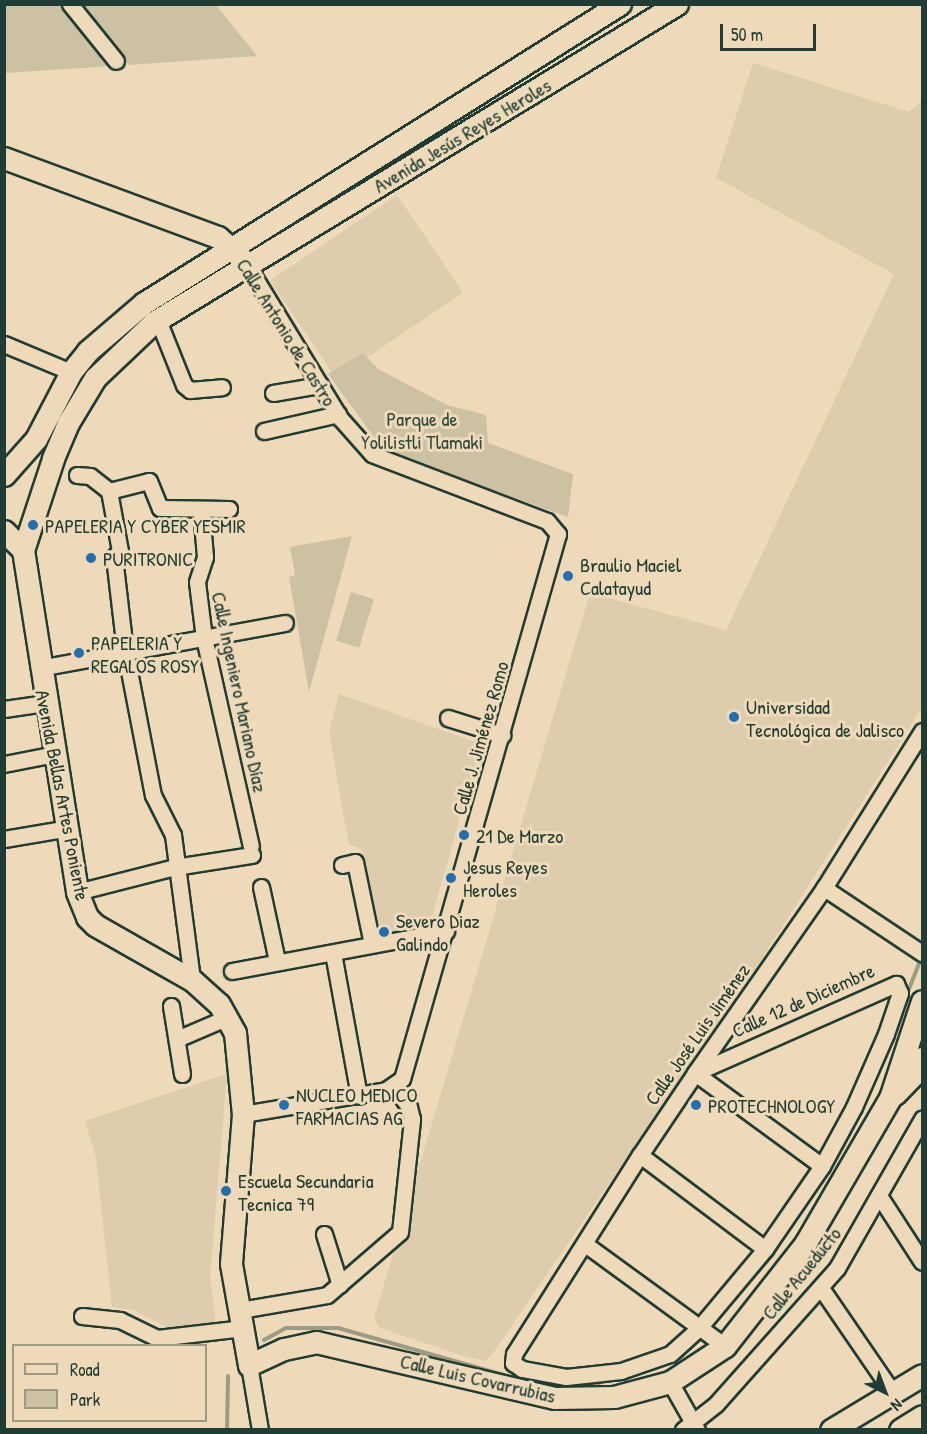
<!DOCTYPE html>
<meta charset="utf-8">
<style>
body{margin:0}
#map{position:relative;width:927px;height:1434px;overflow:hidden;background:#eedab8;font-family:"Patrick Hand",sans-serif}
div>[style]{position:absolute}
[style*='--x']{left:calc(var(--x)*1px);top:calc(var(--y)*1px);width:calc(var(--w)*1px);rotate:calc(var(--a)*1deg)}
.built>*{inset:0;background:#ddcdad;transform-origin:0 0}
.green>*{inset:0;background:#ccc1a2;transform-origin:0 0}
.stream>*{height:4px;margin:-2px;padding:0 2px;transform-origin:2px;border-radius:2px;background:#9c9c83}
.roads{filter:drop-shadow(2px 0 #1f3d34) drop-shadow(-2px 0 #1f3d34) drop-shadow(0 2px #1f3d34) drop-shadow(0 -2px #1f3d34)}
.street>*{height:15px;margin:-7.5px;padding:0 7.5px;transform-origin:7.5px;border-radius:7.5px;background:#eedab8}
.secondary>*{height:21px;margin:-10.5px;padding:0 10.5px;transform-origin:10.5px;border-radius:10.5px;background:#eedab8}
.dots>*{width:16px;height:16px;translate:-50% -50%;box-sizing:border-box;border:3px solid #eedab8;border-radius:50%}
span{translate:-50% -50%;white-space:nowrap;text-align:center;line-height:1.15;-webkit-text-stroke:6px #eedab8;paint-order:stroke}
.street-label{font-size:20px;color:#1f3d34}
.park-label{font-size:20px;color:#304a3f}
.poi-label{font-size:20px;color:#1f3d34}
.left{translate:0 -50%;text-align:left}
.frame{position:absolute;inset:0;border:6px solid #1f3d34;pointer-events:none}
.legend{position:absolute;left:12px;top:1344px;width:195px;height:78px;box-sizing:border-box;background:#eedab8;border:2px solid #9b9b83;margin:0;padding:8px 10px;list-style:none;font-size:18px;color:#1f3d34}
.legend li{display:flex;align-items:center;gap:12px;height:30px}
.legend b{width:30px;border:2px solid #9b9b83}
.north{position:absolute;left:855px;top:1362px;width:60px;height:60px;-webkit-text-stroke:4px #eedab8;paint-order:stroke;rotate:138deg;font-size:16px;font-weight:700;line-height:24px;text-align:center;color:#1f3d34}
.north::after{content:'';display:block;margin:auto;width:21px;height:27px;background:#1f3d34;clip-path:polygon(50% 0,100% 100%,50% 72%,0 100%)}
.scale{position:absolute;left:720px;top:24px;width:96px;height:27px;box-sizing:border-box;border:3px solid #1f3d34;border-top:0;padding-left:8px;font-size:18px;line-height:21px;white-space:nowrap;color:#1f3d34;-webkit-text-stroke:4px #eedab8;paint-order:stroke}
</style>
<div id="map">
<div class="built">
<i style="clip-path:polygon(753px 63px,909px 112px,922px 101px,922px 708px,750px 977px,491px 1356px,485px 1361px,467px 1357px,380px 1328px,374px 1318px,590px 593px,726px 630px,894px 274px,716px 178px)"></i>
<i style="left:397px;top:195px;width:118px;height:153px;rotate:56deg"></i>
<i style="clip-path:polygon(339px 694px,481px 744px,429px 927px,376px 935px,362px 849px,349px 845px,329px 732px)"></i>
<i style="clip-path:polygon(227px 1074px,210px 1276px,216px 1325px,172px 1330px,133px 1310px,112px 1307px,96px 1158px,85px 1121px)"></i>
</div>
<div class="green">
<i style="clip-path:polygon(5px 5px,61px 5px,112px 66px,5px 73px)"></i>
<i style="clip-path:polygon(79px 5px,216px 5px,257px 56px,129px 65px)"></i>
<i style="clip-path:polygon(363px 353px,378px 369px,447px 405px,486px 415px,488px 443px,573px 474px,568px 517px,406px 459px,376px 440px,328px 374px)"></i>
<i style="clip-path:polygon(352px 536px,309px 692px,289px 577px,295px 575px,290px 547px)"></i>
<i style="left:351px;top:592px;width:24px;height:51px;rotate:17deg"></i>
</div>
<div class="stream">
<i style="--x:905;--y:999;--w:46;--a:-68.4"></i>
<i style="--x:861;--y:1108;--w:35;--a:-65"></i>
<i style="--x:709;--y:1329;--w:99;--a:-49.5"></i>
<i style="--x:773;--y:1254;--w:49;--a:-58.2"></i>
<i style="--x:264;--y:1340;--w:25;--a:-29"></i>
<i style="--x:286;--y:1328;--w:52;--a:0"></i>
<i style="--x:338;--y:1328;--w:177;--a:15.8"></i>
<i style="--x:675;--y:1358;--w:37;--a:-38"></i>
<i style="--x:535;--y:1383;--w:51;--a:3.4"></i>
<i style="--x:586;--y:1386;--w:32;--a:-14"></i>
<i style="--x:227;--y:1430;--w:54;--a:-88.9"></i>
</div>
<div class="roads">
<div class="street">
<i style="--x:70;--y:4;--w:73;--a:51.1"></i>
<i style="--x:158;--y:320;--w:70;--a:68.2"></i>
<i style="--x:184;--y:385;--w:8;--a:40"></i>
<i style="--x:190;--y:390;--w:32;--a:-5"></i>
<i style="--x:4;--y:344;--w:73;--a:22.7"></i>
<i style="--x:273;--y:393;--w:48;--a:-9.7"></i>
<i style="--x:264;--y:431;--w:76;--a:-12.9"></i>
<i style="--x:77;--y:475;--w:13;--a:4"></i>
<i style="--x:90;--y:476;--w:24;--a:38"></i>
<i style="--x:109;--y:491;--w:61;--a:79.6"></i>
<i style="--x:120;--y:551;--w:8;--a:135"></i>
<i style="--x:114;--y:557;--w:94;--a:83.3"></i>
<i style="--x:125;--y:650;--w:148;--a:79.1"></i>
<i style="--x:153;--y:795;--w:45;--a:63.4"></i>
<i style="--x:173;--y:835;--w:146;--a:82.5"></i>
<i style="--x:109;--y:491;--w:41;--a:-14"></i>
<i style="--x:149;--y:481;--w:29;--a:68"></i>
<i style="--x:160;--y:508;--w:69;--a:0.8"></i>
<i style="--x:201;--y:510;--w:47;--a:85.1"></i>
<i style="--x:205;--y:557;--w:26;--a:108"></i>
<i style="--x:197;--y:582;--w:56;--a:82.9"></i>
<i style="--x:204;--y:638;--w:213;--a:77.3"></i>
<i style="--x:39;--y:668;--w:250;--a:-10.4"></i>
<i style="--x:4;--y:709;--w:41;--a:-8.3"></i>
<i style="--x:448;--y:718;--w:57;--a:17.5"></i>
<i style="--x:4;--y:764;--w:52;--a:-11.1"></i>
<i style="--x:4;--y:839;--w:66;--a:-9.6"></i>
<i style="--x:342;--y:865;--w:13;--a:-13"></i>
<i style="--x:355;--y:862;--w:84;--a:78.3"></i>
<i style="--x:261;--y:887;--w:76;--a:77.8"></i>
<i style="--x:824;--y:888;--w:118;--a:33.6"></i>
<i style="--x:77;--y:892;--w:101;--a:-14.3"></i>
<i style="--x:175;--y:867;--w:78;--a:-8.9"></i>
<i style="--x:333;--y:953;--w:145;--a:79.7"></i>
<i style="--x:232;--y:971;--w:218;--a:-10.6"></i>
<i style="--x:171;--y:1006;--w:69;--a:80.8"></i>
<i style="--x:177;--y:1039;--w:56;--a:-23.3"></i>
<i style="--x:243;--y:1114;--w:145;--a:-9.5"></i>
<i style="--x:386;--y:1090;--w:19;--a:-35"></i>
<i style="--x:402;--y:1079;--w:567;--a:-74.03"></i>
<i style="--x:558;--y:534;--w:17;--a:-130"></i>
<i style="--x:547;--y:521;--w:187;--a:-159.1"></i>
<i style="--x:372;--y:454;--w:48;--a:-131.6"></i>
<i style="--x:340;--y:418;--w:179;--a:-121.3"></i>
<i style="--x:640;--y:1155;--w:156;--a:36.9"></i>
<i style="--x:822;--y:1166;--w:157;--a:-143.8"></i>
<i style="--x:695;--y:1073;--w:220;--a:-23.9"></i>
<i style="--x:896;--y:984;--w:10;--a:66"></i>
<i style="--x:900;--y:993;--w:43;--a:108.9"></i>
<i style="--x:886;--y:1034;--w:80;--a:113.7"></i>
<i style="--x:854;--y:1107;--w:67;--a:118.5"></i>
<i style="--x:822;--y:1166;--w:101;--a:124.5"></i>
<i style="--x:765;--y:1249;--w:103;--a:129.9"></i>
<i style="--x:699;--y:1328;--w:39;--a:138"></i>
<i style="--x:670;--y:1354;--w:52;--a:160.9"></i>
<i style="--x:621;--y:1371;--w:55;--a:173.8"></i>
<i style="--x:566;--y:1377;--w:45;--a:-169.7"></i>
<i style="--x:522;--y:1369;--w:11;--a:-146"></i>
<i style="--x:513;--y:1363;--w:9;--a:-84"></i>
<i style="--x:514;--y:1354;--w:236;--a:-57.7"></i>
<i style="--x:640;--y:1155;--w:99;--a:-56.1"></i>
<i style="--x:695;--y:1073;--w:226;--a:-55.1"></i>
<i style="--x:824;--y:888;--w:185;--a:-58"></i>
<i style="--x:880;--y:1197;--w:77;--a:57.1"></i>
<i style="--x:324;--y:1234;--w:53;--a:72.6"></i>
<i style="--x:585;--y:1244;--w:173;--a:36.1"></i>
<i style="--x:821;--y:1288;--w:127;--a:55.6"></i>
<i style="--x:240;--y:1310;--w:88;--a:-9.8"></i>
<i style="--x:327;--y:1295;--w:96;--a:-40.8"></i>
<i style="--x:400;--y:1232;--w:114;--a:-83.9"></i>
<i style="--x:412;--y:1119;--w:12;--a:-104"></i>
<i style="--x:409;--y:1107;--w:26;--a:-126"></i>
<i style="--x:82;--y:1316;--w:38;--a:6"></i>
<i style="--x:120;--y:1320;--w:41;--a:25.9"></i>
<i style="--x:157;--y:1338;--w:87;--a:-6.6"></i>
<i style="--x:249;--y:1365;--w:66;--a:80.4"></i>
<i style="--x:670;--y:1382;--w:55;--a:60.6"></i>
<i style="--x:683;--y:1430;--w:42;--a:-38.2"></i>
<i style="--x:716;--y:1404;--w:182;--a:-48.3"></i>
<i style="--x:837;--y:1268;--w:172;--a:-60.3"></i>
</div>
<div class="secondary">
<i style="--x:677;--y:4;--w:612;--a:148.7"></i>
<i style="--x:154;--y:322;--w:81;--a:136.5"></i>
<i style="--x:95;--y:378;--w:52;--a:121"></i>
<i style="--x:68;--y:423;--w:39;--a:113"></i>
<i style="--x:53;--y:459;--w:96;--a:108.2"></i>
<i style="--x:23;--y:550;--w:346;--a:81"></i>
<i style="--x:77;--y:892;--w:27;--a:68"></i>
<i style="--x:87;--y:917;--w:11;--a:45"></i>
<i style="--x:95;--y:925;--w:112;--a:29.6"></i>
<i style="--x:192;--y:980;--w:36;--a:42"></i>
<i style="--x:219;--y:1004;--w:33;--a:61"></i>
<i style="--x:235;--y:1033;--w:81;--a:84.4"></i>
<i style="--x:243;--y:1114;--w:150;--a:94.6"></i>
<i style="--x:231;--y:1264;--w:103;--a:79.9"></i>
<i style="--x:249;--y:1365;--w:38;--a:-25"></i>
<i style="--x:284;--y:1349;--w:33;--a:-12"></i>
<i style="--x:316;--y:1342;--w:245;--a:13.2"></i>
<i style="--x:555;--y:1398;--w:59;--a:-1"></i>
<i style="--x:614;--y:1397;--w:58;--a:-15"></i>
<i style="--x:670;--y:1382;--w:66;--a:-33.2"></i>
<i style="--x:725;--y:1346;--w:130;--a:-51.9"></i>
<i style="--x:805;--y:1244;--w:169;--a:-59.8"></i>
<i style="--x:890;--y:1098;--w:102;--a:-71.7"></i>
<i style="--x:4;--y:158;--w:228;--a:20.3"></i>
<i style="--x:218;--y:237;--w:31;--a:42"></i>
<i style="--x:4;--y:475;--w:48;--a:-48.4"></i>
<i style="--x:36;--y:439;--w:76;--a:-62.4"></i>
<i style="--x:71;--y:372;--w:27;--a:-51"></i>
<i style="--x:88;--y:351;--w:74;--a:-40.6"></i>
<i style="--x:144;--y:303;--w:562;--a:-32.14"></i>
<i style="--x:4;--y:531;--w:27;--a:45"></i>
<i style="--x:895;--y:1094;--w:32;--a:-46"></i>
<i style="--x:917;--y:1071;--w:14;--a:-69"></i>
<i style="--x:831;--y:1430;--w:106;--a:-31.1"></i>
<i style="--x:900;--y:1430;--w:26;--a:-32"></i>
</div>
</div>
<div class="dots">
<i style="left:33px;top:525px;background:#1f6fb2"></i>
<i style="left:91px;top:558px;background:#1f6fb2"></i>
<i style="left:568px;top:576px;background:#1f6fb2"></i>
<i style="left:79px;top:653px;background:#1f6fb2"></i>
<i style="left:734px;top:717px;background:#1f6fb2"></i>
<i style="left:464px;top:835px;background:#1f6fb2"></i>
<i style="left:451px;top:878px;background:#1f6fb2"></i>
<i style="left:384px;top:932px;background:#1f6fb2"></i>
<i style="left:284px;top:1105px;background:#1f6fb2"></i>
<i style="left:696px;top:1105px;background:#1f6fb2"></i>
<i style="left:226px;top:1191px;background:#1f6fb2"></i>
</div>
<div class="street-label">
<span style="left:462px;top:135px;rotate:-31deg">Avenida Jesús Reyes Heroles</span>
<span style="left:287px;top:332px;rotate:58deg">Calle Antonio de Castro</span>
<span style="left:240px;top:692px;rotate:78deg">Calle Ingeniero Mariano Díaz</span>
<span style="left:480px;top:738px;rotate:-74deg">Calle J. Jiménez Romo</span>
<span style="left:63px;top:795px;rotate:79deg">Avenida Bellas Artes Poniente</span>
<span style="left:803px;top:1000px;rotate:-24deg">Calle 12 de Diciembre</span>
<span style="left:697px;top:1034px;rotate:-55deg">Calle José Luis Jiménez</span>
<span style="left:801px;top:1273px;rotate:-51deg">Calle Acueducto</span>
<span style="left:478px;top:1378px;rotate:13deg">Calle Luis Covarrubias</span>
</div>
<div class="park-label">
<span style="left:422px;top:430px">Parque de<br>Yolilistli Tlamaki</span>
</div>
<div class="poi-label">
<span class="left" style="left:45px;top:525px">PAPELERIA Y CYBER YESMIR</span>
<span class="left" style="left:103px;top:558px">PURITRONIC</span>
<span class="left" style="left:580px;top:576px">Braulio Maciel<br>Calatayud</span>
<span class="left" style="left:91px;top:654px">PAPELERIA Y<br>REGALOS ROSY</span>
<span class="left" style="left:746px;top:718px">Universidad<br>Tecnológica de Jalisco</span>
<span class="left" style="left:476px;top:835px">21 De Marzo</span>
<span class="left" style="left:463px;top:878px">Jesus Reyes<br>Heroles</span>
<span class="left" style="left:396px;top:932px">Severo Diaz<br>Galindo</span>
<span class="left" style="left:296px;top:1106px">NUCLEO MEDICO<br>FARMACIAS AG</span>
<span class="left" style="left:708px;top:1105px">PROTECHNOLOGY</span>
<span class="left" style="left:238px;top:1192px">Escuela Secundaria<br>Tecnica 79</span>
</div>
<div class="frame"></div>
<ul class="legend">
<li><b style="height:8px;background:#eedab8"></b>Road</li>
<li><b style="height:16px;background:#ccc1a2"></b>Park</li>
</ul>
<div class="north">N</div>
<div class="scale">50 m</div>
</div>
